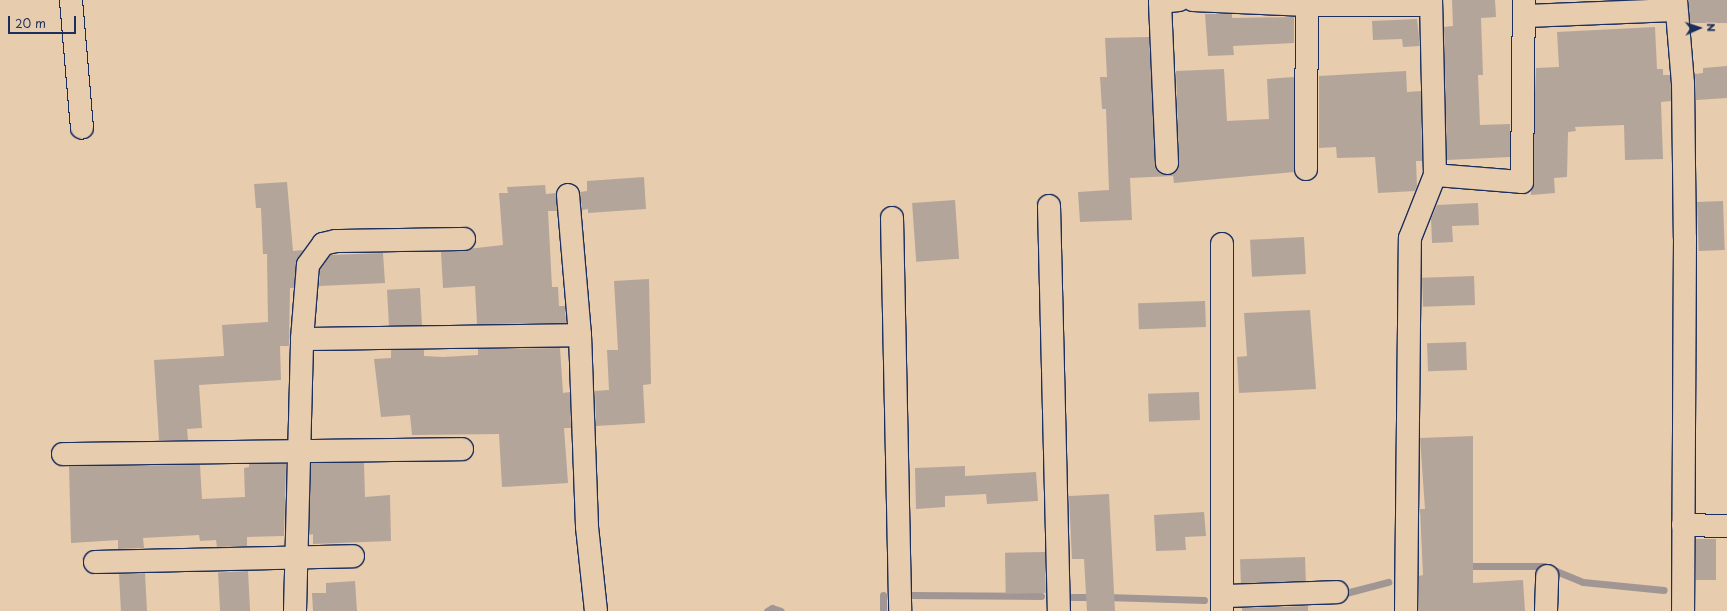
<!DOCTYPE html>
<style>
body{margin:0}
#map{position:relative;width:1727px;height:611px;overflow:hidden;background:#e7ccae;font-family:"Playpen Sans",sans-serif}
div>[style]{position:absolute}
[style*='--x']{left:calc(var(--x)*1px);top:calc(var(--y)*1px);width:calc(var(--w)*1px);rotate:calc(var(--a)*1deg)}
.stream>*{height:7px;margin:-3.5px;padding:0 3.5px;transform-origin:3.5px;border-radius:3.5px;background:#a19693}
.building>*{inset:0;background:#b4a59a;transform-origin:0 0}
.roads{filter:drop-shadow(1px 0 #1b2f5e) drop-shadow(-1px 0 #1b2f5e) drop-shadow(0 1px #1b2f5e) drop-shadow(0 -1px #1b2f5e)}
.minor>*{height:22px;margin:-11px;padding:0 11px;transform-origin:11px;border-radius:11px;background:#e7ccae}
span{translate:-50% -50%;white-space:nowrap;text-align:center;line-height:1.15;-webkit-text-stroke:3px #e7ccae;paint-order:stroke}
.north{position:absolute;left:1679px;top:8px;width:40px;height:40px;-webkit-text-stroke:3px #e7ccae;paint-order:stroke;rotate:87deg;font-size:11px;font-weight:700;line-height:16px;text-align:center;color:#1b2f5e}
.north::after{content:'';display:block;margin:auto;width:14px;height:18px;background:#1b2f5e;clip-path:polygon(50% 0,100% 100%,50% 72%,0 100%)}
.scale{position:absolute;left:8px;top:16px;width:68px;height:18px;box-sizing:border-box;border:2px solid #1b2f5e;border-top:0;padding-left:5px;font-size:12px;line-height:14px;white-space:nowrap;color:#1b2f5e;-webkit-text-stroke:3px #e7ccae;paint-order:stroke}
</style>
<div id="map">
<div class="stream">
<i style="--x:1464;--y:566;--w:80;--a:0"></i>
<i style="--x:1544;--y:566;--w:42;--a:22.3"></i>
<i style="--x:1583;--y:582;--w:81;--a:5.6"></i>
<i style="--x:911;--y:595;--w:130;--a:0.4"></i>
<i style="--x:1338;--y:595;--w:52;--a:-14.6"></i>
<i style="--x:1072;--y:597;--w:24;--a:0"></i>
<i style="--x:1106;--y:597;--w:98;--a:1.8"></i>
<i style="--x:767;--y:611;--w:6;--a:-31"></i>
<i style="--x:772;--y:608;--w:9;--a:18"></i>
<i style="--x:883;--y:611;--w:16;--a:-90"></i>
</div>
<div class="building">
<i style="clip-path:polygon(1452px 0,1495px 0,1496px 17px,1481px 18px,1483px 75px,1478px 75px,1480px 125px,1510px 124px,1510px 157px,1447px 160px,1444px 27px,1453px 26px)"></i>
<i style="left:1689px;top:0;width:38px;height:23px"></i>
<i style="clip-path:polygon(1205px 14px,1232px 14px,1232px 18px,1294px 17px,1294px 43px,1233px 46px,1234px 55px,1208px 56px)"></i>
<i style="clip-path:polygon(1417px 19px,1420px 46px,1403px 47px,1402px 39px,1373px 40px,1372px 21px)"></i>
<i style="clip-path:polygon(1655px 27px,1657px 69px,1663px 69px,1663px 75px,1670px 75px,1671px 84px,1671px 101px,1661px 102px,1663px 159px,1625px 160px,1624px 125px,1575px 127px,1576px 131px,1568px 132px,1567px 177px,1554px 178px,1555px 193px,1531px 195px,1536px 68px,1559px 67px,1557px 32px)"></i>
<i style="clip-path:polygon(1149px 37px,1157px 170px,1168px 175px,1178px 169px,1179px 163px,1176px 71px,1224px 69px,1227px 121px,1269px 119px,1267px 79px,1294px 77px,1294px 172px,1174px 183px,1173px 176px,1130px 178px,1132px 220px,1080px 222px,1078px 192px,1109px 190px,1106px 109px,1102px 109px,1100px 77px,1107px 77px,1105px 38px)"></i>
<i style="clip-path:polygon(1727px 66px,1727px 98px,1696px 100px,1695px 74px,1703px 73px,1703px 68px)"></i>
<i style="clip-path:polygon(1406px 71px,1407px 92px,1421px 91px,1422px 161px,1416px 161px,1417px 186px,1415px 191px,1378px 193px,1375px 157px,1337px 158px,1336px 147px,1319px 148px,1319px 76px)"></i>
<i style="clip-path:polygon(644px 177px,646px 209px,588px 213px,588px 209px,582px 210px,580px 192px,587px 191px,587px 181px)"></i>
<i style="clip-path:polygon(287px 182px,293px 251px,303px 250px,296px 264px,294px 288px,290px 288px,289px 346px,280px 346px,281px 380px,199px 385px,202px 428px,187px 429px,188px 440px,159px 440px,154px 360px,224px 356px,222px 325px,268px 322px,267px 254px,263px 254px,261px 208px,256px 208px,254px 184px)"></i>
<i style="clip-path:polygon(545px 185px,546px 194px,556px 193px,557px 211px,548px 211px,552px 287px,558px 287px,559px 306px,565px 306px,566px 323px,477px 324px,475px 286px,443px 288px,441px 252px,503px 245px,499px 193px,508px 193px,507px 187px)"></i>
<i style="left:955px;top:200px;width:59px;height:43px;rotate:86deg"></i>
<i style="left:1723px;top:201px;width:49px;height:26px;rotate:88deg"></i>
<i style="clip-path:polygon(1478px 203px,1479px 225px,1452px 226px,1453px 242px,1432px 243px,1431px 219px,1437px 205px)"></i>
<i style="left:1304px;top:237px;width:37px;height:54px;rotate:87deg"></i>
<i style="clip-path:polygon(383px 253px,385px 283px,319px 286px,320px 269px,330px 255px)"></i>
<i style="left:1474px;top:276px;width:29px;height:52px;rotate:88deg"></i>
<i style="clip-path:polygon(649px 279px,651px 384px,643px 385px,645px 423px,596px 426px,595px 391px,609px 390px,607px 350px,618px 350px,614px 281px)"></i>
<i style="left:420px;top:288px;width:37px;height:33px;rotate:87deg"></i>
<i style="left:1205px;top:301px;width:26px;height:67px;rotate:88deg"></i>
<i style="clip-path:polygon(1310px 310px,1316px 389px,1239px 393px,1237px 357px,1247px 356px,1244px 313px)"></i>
<i style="left:1466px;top:342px;width:28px;height:39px;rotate:88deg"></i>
<i style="clip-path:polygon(560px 348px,563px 393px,570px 392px,571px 428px,564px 428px,568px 483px,502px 487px,499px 434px,412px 435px,410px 415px,381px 417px,374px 359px,391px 358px,391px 350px,424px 350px,424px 356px,443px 357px,478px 355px,478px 349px)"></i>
<i style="left:1199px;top:392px;width:28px;height:51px;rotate:88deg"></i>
<i style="clip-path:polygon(1473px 436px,1473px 583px,1523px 580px,1525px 611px,1418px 611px,1419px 576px,1423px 575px,1420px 509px,1425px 509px,1420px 438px)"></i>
<i style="clip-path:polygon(311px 463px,364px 463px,365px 497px,390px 495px,391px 541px,313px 544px,313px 534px,309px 535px)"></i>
<i style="clip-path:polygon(249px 464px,286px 464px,284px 536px,247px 537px,247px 546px,217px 547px,216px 540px,200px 541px,199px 535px,143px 538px,144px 548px,118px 549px,118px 540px,71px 543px,69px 466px,200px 465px,202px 499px,245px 497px,244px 468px,249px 467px)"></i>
<i style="clip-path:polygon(965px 466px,965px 476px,1036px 472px,1038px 501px,987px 504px,986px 494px,945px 496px,945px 507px,916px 509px,915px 468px)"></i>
<i style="clip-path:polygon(1109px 494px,1115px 611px,1087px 611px,1084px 559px,1072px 559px,1069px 496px)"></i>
<i style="clip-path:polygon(1204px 512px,1206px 536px,1185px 537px,1186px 550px,1156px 551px,1154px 515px)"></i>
<i style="left:1696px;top:539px;width:20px;height:41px"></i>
<i style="left:1045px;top:552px;width:41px;height:40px;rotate:89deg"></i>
<i style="left:1305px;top:557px;width:24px;height:65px;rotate:88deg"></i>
<i style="left:248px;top:571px;width:40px;height:30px;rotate:87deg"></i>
<i style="left:145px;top:573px;width:38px;height:26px;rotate:87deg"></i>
<i style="clip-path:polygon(355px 581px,357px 611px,313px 611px,312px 593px,326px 593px,326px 583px)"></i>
<i style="clip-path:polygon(1308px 606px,1308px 611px,1242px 611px,1242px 608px)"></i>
</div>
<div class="roads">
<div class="minor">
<i style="--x:71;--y:0;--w:128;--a:85.1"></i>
<i style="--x:1193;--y:0;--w:114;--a:2.5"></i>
<i style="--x:1307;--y:5;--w:124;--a:0"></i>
<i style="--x:1676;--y:0;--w:83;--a:85.2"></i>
<i style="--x:1683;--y:83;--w:155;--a:89.3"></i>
<i style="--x:1685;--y:238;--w:373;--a:90.3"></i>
<i style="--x:1525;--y:16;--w:151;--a:-2.3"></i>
<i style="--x:1167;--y:163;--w:161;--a:-92.5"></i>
<i style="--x:1160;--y:2;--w:19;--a:-6"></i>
<i style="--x:1306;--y:169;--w:169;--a:-89.7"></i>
<i style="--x:1435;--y:175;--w:87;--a:4.6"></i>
<i style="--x:1522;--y:182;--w:182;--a:-89.4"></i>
<i style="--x:568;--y:195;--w:141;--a:85.1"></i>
<i style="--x:580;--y:335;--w:192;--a:87.9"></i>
<i style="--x:587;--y:527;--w:84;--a:83.9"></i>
<i style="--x:1049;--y:206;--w:405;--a:88.6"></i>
<i style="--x:892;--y:218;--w:393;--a:88.8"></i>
<i style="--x:302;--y:339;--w:278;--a:-0.8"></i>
<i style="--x:63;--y:454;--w:399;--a:-0.7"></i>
<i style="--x:1683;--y:525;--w:44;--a:1.3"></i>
<i style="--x:95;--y:562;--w:258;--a:-1.3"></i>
<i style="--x:1223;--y:596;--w:114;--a:-2"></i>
<i style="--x:295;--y:611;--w:272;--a:-88.5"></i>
<i style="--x:302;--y:339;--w:74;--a:-85.4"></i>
<i style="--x:308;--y:265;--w:26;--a:-54"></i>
<i style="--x:323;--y:244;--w:13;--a:-13"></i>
<i style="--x:336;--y:241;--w:128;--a:-0.9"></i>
<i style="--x:1222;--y:611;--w:367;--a:-90"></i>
<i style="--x:1406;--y:611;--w:373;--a:-89.4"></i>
<i style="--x:1410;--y:238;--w:68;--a:-68.4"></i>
<i style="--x:1435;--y:175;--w:175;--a:-91.3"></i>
<i style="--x:1546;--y:611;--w:35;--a:-88"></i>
</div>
</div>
<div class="north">N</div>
<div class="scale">20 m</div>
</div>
